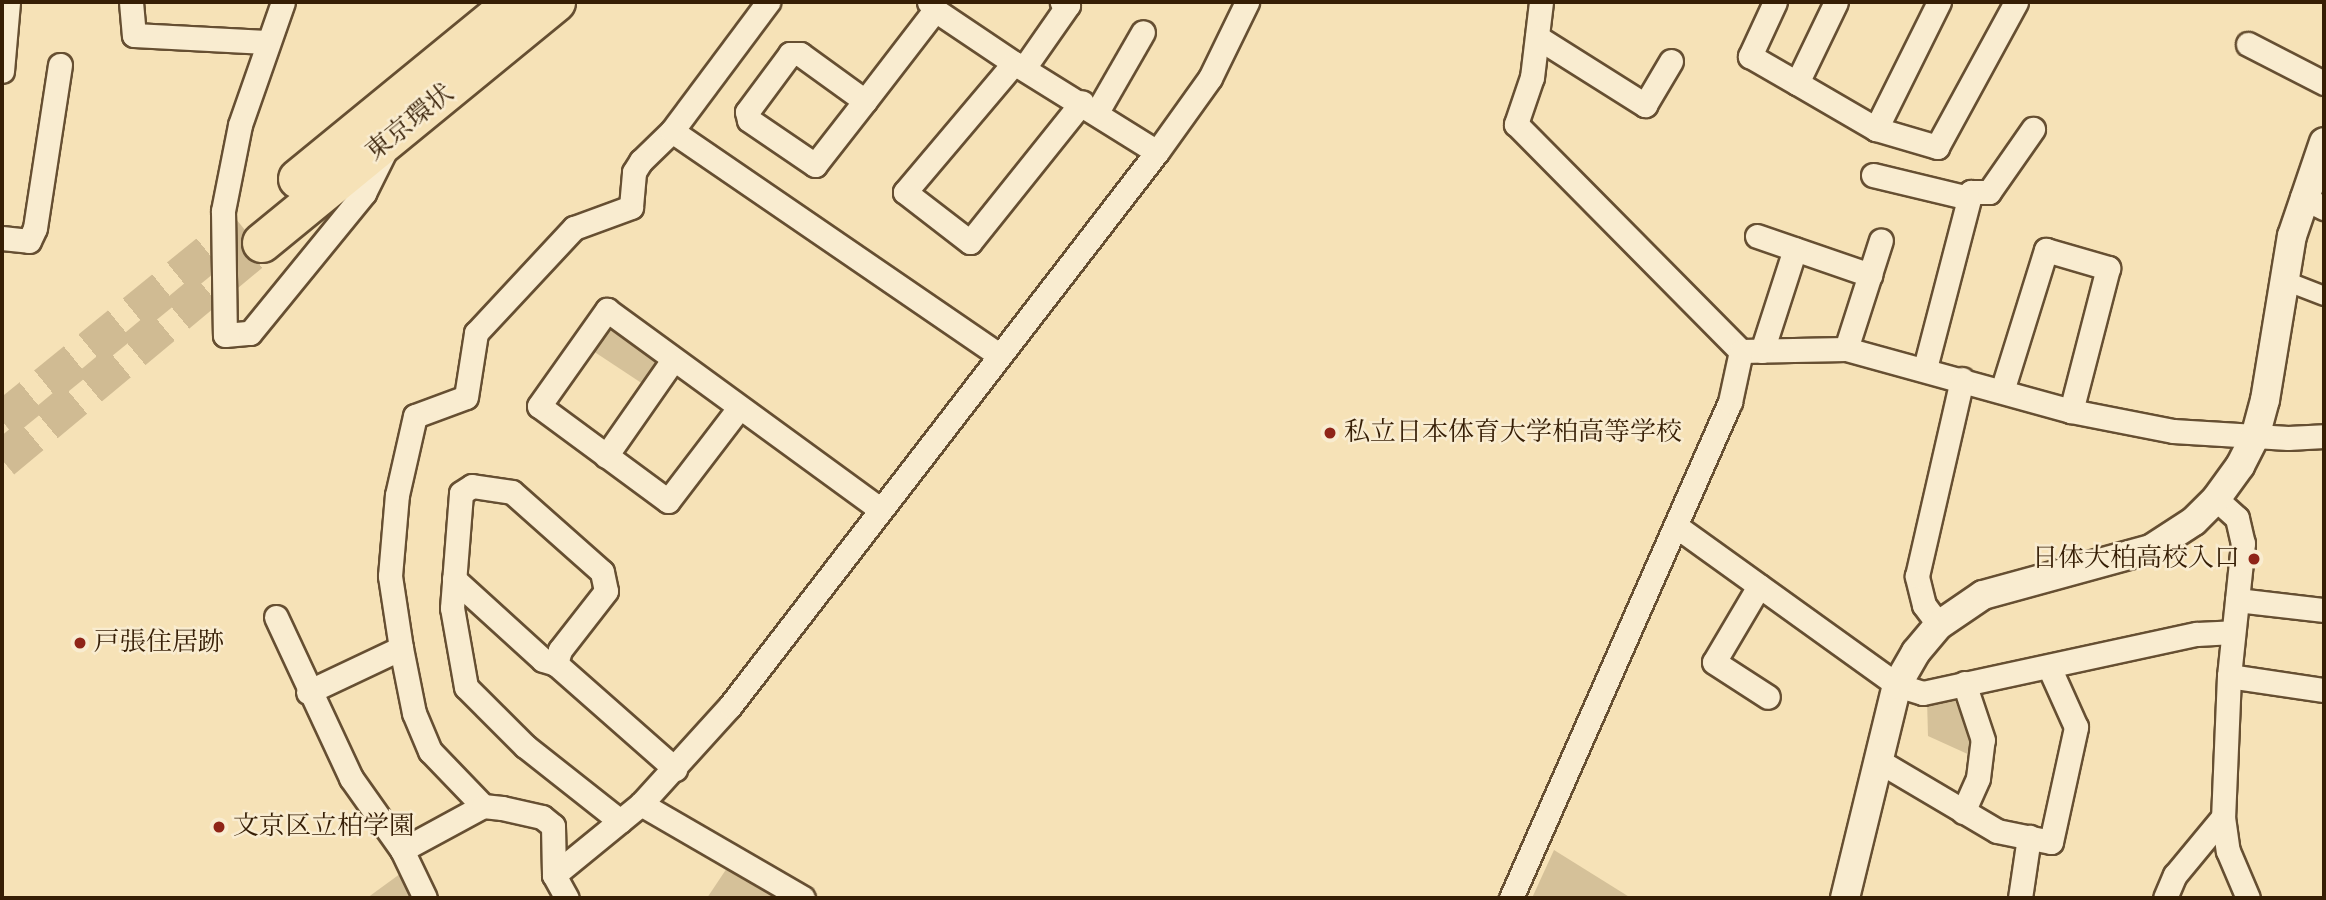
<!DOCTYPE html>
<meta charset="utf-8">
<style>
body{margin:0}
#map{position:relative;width:2326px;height:900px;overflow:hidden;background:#f6e2b7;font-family:"IM FELL DW Pica","Noto Serif JP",serif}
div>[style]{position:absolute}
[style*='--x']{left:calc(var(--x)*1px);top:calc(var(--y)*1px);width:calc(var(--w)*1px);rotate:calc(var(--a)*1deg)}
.green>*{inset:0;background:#d5c199}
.trunk-tunnel>*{height:38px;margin-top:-19px;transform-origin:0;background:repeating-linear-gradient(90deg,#d0bb93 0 38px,transparent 0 57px)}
.roads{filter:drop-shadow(2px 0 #664f32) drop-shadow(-2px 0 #664f32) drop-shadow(0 2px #664f32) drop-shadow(0 -2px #664f32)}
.pedestrian>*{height:18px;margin:-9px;padding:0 9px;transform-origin:9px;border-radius:9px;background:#f9ecd0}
.minor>*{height:23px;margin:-11.5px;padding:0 11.5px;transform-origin:11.5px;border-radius:11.5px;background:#f9ecd0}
.tertiary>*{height:28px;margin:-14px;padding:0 14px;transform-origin:14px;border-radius:14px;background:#f9ecd0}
.trunk>*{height:38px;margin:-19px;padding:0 19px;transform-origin:19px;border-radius:19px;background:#f6e2b7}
.dots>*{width:19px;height:19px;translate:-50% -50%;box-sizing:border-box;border:4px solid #f9ecd0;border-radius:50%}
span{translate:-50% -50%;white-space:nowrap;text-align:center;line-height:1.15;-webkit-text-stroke:5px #f9ecd0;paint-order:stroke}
.street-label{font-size:26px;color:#361e05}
.poi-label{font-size:26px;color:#361e05}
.left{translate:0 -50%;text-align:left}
.right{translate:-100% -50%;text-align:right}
.frame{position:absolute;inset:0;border:4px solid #361e05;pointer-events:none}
</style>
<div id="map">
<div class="green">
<i style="clip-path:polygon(605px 328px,614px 328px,659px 359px,659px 368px,646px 386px,590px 349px)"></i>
<i style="clip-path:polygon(1952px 694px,1972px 739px,1972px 756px,1928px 736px,1927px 699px)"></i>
<i style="clip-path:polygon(1554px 850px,1631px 898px,1532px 898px)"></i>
<i style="clip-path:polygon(727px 868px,771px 892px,774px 898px,707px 898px)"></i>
<i style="clip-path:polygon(404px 871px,418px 898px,367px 898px)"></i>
</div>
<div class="trunk-tunnel">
<i style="--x:2;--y:421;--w:309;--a:-39.1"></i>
<i style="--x:2;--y:460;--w:339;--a:-39.8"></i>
</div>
<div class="roads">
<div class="pedestrian">
<i style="--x:2283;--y:280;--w:44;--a:21.3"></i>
</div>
<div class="minor">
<i style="--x:131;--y:2;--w:33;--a:85"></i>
<i style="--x:134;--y:35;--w:132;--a:3"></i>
<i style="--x:283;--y:2;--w:130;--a:109.3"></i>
<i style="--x:240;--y:125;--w:88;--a:101.2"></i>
<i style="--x:223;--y:211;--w:124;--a:89.1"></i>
<i style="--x:225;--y:335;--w:25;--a:-5"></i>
<i style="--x:250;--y:333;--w:181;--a:-50.8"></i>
<i style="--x:364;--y:193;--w:47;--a:-63.4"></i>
<i style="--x:929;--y:2;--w:10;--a:53"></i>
<i style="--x:935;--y:10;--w:95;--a:33.9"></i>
<i style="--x:1014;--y:63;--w:168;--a:31.9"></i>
<i style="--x:1541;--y:2;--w:76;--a:96.8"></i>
<i style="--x:1532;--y:77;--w:50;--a:108.8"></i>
<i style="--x:1516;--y:124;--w:320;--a:45.3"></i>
<i style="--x:1741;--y:351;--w:105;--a:-1.1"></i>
<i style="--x:1846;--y:349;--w:233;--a:15.4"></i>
<i style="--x:2071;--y:411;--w:104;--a:11.1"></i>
<i style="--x:2173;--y:431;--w:115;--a:3.5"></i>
<i style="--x:2288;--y:438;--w:36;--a:-3"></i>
<i style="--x:1775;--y:2;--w:60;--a:114.8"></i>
<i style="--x:1750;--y:56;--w:54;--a:29.9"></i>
<i style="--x:1797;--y:83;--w:90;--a:-64.3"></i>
<i style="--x:1939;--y:2;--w:142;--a:116.4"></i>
<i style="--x:1876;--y:129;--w:64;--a:16.4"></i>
<i style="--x:1937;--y:147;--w:165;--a:-61.4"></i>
<i style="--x:1537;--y:37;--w:128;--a:32.2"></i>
<i style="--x:1645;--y:105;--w:51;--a:-59.4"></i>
<i style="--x:2248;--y:44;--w:85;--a:27.2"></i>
<i style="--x:1014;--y:63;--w:169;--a:130.2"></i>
<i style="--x:905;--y:192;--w:82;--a:37.6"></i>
<i style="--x:970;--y:242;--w:179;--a:-51.3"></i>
<i style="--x:1024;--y:68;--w:77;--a:-55.1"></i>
<i style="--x:1068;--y:5;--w:7;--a:-153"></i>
<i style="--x:2;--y:71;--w:69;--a:-85"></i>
<i style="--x:1797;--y:83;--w:91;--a:30.2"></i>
<i style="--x:865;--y:101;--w:80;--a:-144.1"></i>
<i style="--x:800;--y:54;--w:10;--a:180"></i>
<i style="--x:790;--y:54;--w:72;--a:126.6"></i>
<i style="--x:747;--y:112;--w:8;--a:76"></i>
<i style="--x:749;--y:120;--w:80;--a:34.3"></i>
<i style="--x:815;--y:165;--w:81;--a:-52"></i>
<i style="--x:865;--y:101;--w:115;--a:-52.4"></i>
<i style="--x:1097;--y:112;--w:92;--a:-60.1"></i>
<i style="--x:672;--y:131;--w:395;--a:34.4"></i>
<i style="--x:1873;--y:175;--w:99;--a:13.5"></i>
<i style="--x:2302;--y:197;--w:25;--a:27"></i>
<i style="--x:1757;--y:236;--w:120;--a:19"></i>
<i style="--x:2;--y:238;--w:27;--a:6"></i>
<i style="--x:29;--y:241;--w:14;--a:-65"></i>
<i style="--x:35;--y:228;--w:165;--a:-81.3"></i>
<i style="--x:1846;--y:349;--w:114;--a:-72.2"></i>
<i style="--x:1762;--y:351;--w:107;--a:-72.1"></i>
<i style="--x:1925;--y:368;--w:182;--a:-75.4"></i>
<i style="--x:1971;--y:192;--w:18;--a:0"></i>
<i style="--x:1989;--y:192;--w:77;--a:-55.1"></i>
<i style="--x:2002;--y:391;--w:148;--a:-72.7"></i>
<i style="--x:2046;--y:250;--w:65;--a:16.2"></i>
<i style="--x:2108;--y:268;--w:148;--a:104.5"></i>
<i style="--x:739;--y:408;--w:117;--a:127.4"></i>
<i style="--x:668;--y:501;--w:160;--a:-143.6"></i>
<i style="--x:539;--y:406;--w:118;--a:-54.7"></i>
<i style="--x:607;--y:310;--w:336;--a:36.1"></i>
<i style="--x:606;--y:456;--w:117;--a:-55.1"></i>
<i style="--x:2216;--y:499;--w:28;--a:42"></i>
<i style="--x:2237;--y:518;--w:26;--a:77"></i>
<i style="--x:2243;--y:543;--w:134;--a:96"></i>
<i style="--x:2229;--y:676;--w:141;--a:92.4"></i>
<i style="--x:2223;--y:817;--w:34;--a:82"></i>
<i style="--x:2228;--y:851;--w:51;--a:66.9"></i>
<i style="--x:1676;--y:526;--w:272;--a:35.7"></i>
<i style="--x:1897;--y:685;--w:27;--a:17"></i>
<i style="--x:1923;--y:693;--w:280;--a:-12.2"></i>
<i style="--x:2197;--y:634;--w:36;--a:-3"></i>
<i style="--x:454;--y:579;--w:120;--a:42.3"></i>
<i style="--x:543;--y:660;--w:14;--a:17"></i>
<i style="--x:1759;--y:586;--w:88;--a:120.6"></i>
<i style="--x:1714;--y:662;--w:64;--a:32.9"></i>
<i style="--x:2237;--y:600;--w:88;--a:6.6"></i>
<i style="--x:276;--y:617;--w:178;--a:65"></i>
<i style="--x:351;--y:778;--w:88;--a:54.7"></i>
<i style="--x:402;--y:850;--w:53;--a:64.4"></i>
<i style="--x:1939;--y:625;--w:25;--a:-127"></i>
<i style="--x:1924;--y:605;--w:30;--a:-104"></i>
<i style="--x:1917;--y:576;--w:202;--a:-77.1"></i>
<i style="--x:2229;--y:676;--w:96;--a:8.4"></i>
<i style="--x:308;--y:692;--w:103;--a:-25.3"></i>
<i style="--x:1877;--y:760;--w:139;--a:30.6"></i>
<i style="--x:1997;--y:831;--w:55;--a:11.5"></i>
<i style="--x:2051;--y:842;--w:118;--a:-77.7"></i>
<i style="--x:2076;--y:727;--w:66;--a:-114.2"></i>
<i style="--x:641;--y:804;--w:187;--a:30.1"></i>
<i style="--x:483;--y:806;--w:76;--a:-133.9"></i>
<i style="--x:430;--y:751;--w:41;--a:-112.8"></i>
<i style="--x:414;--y:713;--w:66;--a:-101.3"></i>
<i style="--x:401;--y:648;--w:73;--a:-98.7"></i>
<i style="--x:390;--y:576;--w:81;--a:-85.1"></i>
<i style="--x:397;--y:495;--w:81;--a:-77.2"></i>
<i style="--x:415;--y:416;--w:54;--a:-20.4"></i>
<i style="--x:466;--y:397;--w:65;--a:-81.1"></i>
<i style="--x:476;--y:333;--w:144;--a:-47"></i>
<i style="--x:574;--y:228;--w:61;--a:-20.2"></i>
<i style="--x:631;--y:207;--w:35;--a:-85"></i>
<i style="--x:634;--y:172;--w:13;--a:-58"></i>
<i style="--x:641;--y:161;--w:43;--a:-44.1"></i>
<i style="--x:672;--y:131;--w:161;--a:-53.3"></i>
<i style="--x:1963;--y:812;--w:37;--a:-66"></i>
<i style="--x:1978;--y:778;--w:38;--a:-83"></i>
<i style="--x:1983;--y:740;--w:60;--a:-108.4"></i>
<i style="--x:620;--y:821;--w:121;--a:-141.7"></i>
<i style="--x:525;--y:746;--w:83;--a:-135"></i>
<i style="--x:466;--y:687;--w:80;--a:-100"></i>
<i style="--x:452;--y:608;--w:115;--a:-85.5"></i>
<i style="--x:461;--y:493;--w:13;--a:-32"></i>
<i style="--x:472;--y:486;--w:40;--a:8.5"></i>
<i style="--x:512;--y:492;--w:120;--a:41.6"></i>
<i style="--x:602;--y:572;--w:19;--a:78"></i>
<i style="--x:606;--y:591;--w:75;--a:127.9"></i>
<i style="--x:560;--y:650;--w:15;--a:106"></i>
<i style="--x:556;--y:664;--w:159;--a:41.4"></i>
<i style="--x:402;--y:850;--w:92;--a:-28.5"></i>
<i style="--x:483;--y:806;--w:19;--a:6"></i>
<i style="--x:502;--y:808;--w:41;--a:12.7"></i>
<i style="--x:542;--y:817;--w:14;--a:39"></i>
<i style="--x:553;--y:826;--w:49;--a:88.8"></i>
<i style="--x:554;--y:875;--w:112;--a:-39.2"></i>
<i style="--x:641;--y:804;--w:132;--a:-47.8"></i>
<i style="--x:730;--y:706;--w:699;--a:-52.38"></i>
<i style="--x:1157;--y:152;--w:91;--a:-54.4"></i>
<i style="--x:1210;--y:78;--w:85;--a:-64"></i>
<i style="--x:554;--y:875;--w:26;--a:61"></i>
<i style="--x:1511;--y:898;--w:542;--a:-66.18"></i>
<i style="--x:1730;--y:402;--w:52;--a:-77.8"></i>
<i style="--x:2020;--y:898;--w:62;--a:-81.6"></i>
<i style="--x:2165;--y:898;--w:25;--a:-67"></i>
<i style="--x:2175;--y:875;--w:75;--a:-50.4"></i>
</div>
<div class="tertiary">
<i style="--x:1845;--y:898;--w:219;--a:-76.3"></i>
<i style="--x:1897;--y:685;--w:38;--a:-60"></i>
<i style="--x:1916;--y:652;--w:35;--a:-50"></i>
<i style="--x:1939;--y:625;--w:53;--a:-34.3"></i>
<i style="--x:1983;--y:595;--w:174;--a:-15.3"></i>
<i style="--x:2151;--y:549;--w:51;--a:-33.1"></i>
<i style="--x:2194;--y:521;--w:31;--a:-45"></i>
<i style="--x:2216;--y:499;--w:41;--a:-54"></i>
<i style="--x:2240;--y:466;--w:33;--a:-63"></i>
<i style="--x:2255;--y:437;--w:38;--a:-75"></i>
<i style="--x:2265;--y:400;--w:166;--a:-80.7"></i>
<i style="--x:2292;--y:236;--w:99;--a:-71.2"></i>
</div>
<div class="trunk">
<i style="--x:298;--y:179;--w:279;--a:-39.3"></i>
<i style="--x:262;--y:243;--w:380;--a:-39.3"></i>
</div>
</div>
<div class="dots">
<i style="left:1330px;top:433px;background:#8f2418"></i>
<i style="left:2254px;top:559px;background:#8f2418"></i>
<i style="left:80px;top:643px;background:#8f2418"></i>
<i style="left:219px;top:827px;background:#8f2418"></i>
</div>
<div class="street-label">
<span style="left:410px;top:123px;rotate:-39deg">東京環状</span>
</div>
<div class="poi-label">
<span class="left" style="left:1344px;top:433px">私立日本体育大学柏高等学校</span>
<span class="right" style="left:2240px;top:559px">日体大柏高校入口</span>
<span class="left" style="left:94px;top:643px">戸張住居跡</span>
<span class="left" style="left:233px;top:827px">文京区立柏学園</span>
</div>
<div class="frame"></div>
</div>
